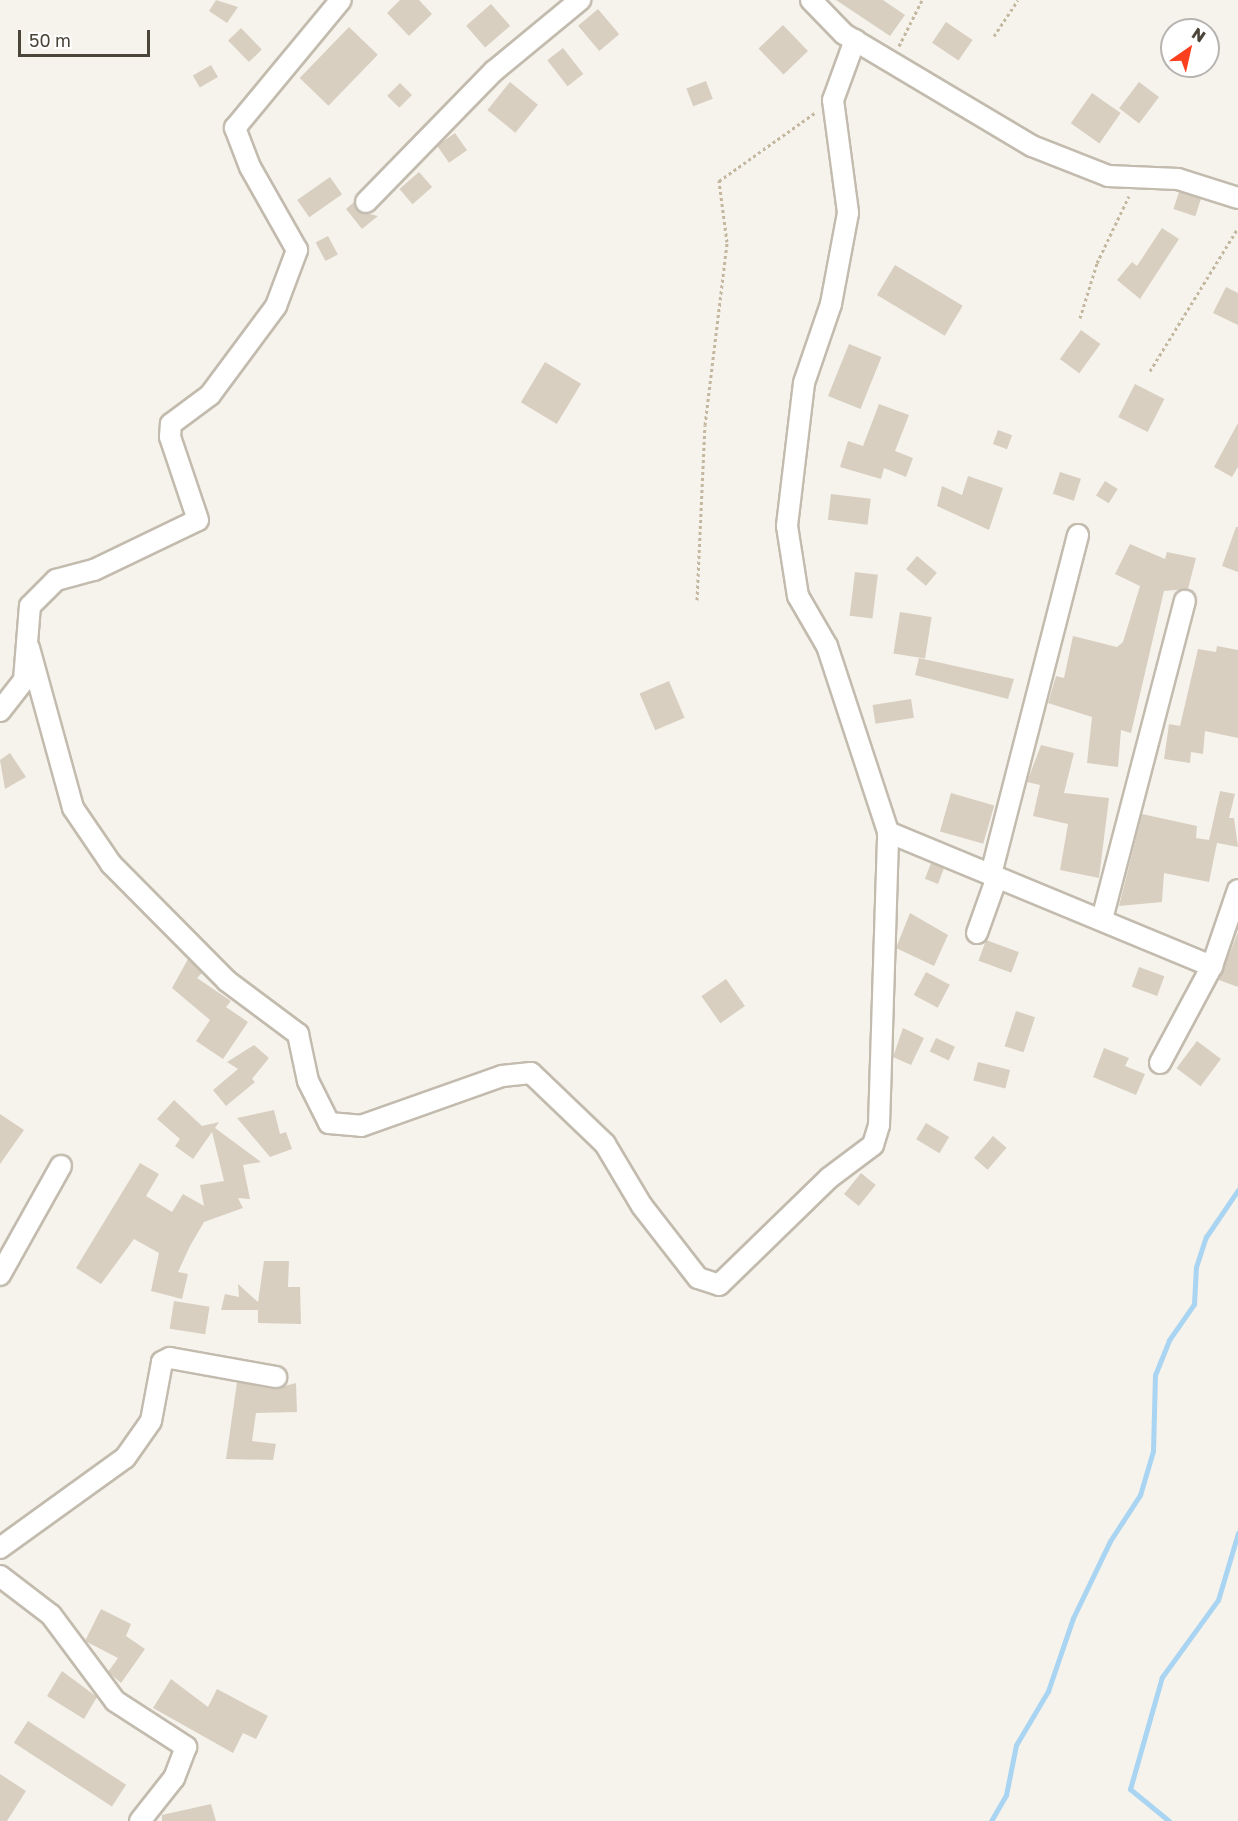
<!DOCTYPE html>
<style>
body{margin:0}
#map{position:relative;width:1238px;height:1821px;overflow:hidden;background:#f6f3ec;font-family:"Golos Text",sans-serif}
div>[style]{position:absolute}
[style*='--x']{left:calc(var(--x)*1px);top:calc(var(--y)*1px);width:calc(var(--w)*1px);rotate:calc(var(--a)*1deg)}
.stream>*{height:5px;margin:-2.5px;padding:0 2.5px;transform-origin:2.5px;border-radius:2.5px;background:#a9d4f2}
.building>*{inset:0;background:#d8cfc1;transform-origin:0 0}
.path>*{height:3px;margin-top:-1.5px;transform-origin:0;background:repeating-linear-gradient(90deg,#c4b79f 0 3px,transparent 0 6px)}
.roads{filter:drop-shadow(2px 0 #c2bbae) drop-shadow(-2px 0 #c2bbae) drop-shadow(0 2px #c2bbae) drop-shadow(0 -2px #c2bbae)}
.minor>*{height:20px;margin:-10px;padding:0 10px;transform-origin:10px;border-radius:10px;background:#fff}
span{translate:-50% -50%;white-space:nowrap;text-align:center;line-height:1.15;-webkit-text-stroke:6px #fff;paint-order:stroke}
.north{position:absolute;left:1160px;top:18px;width:60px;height:60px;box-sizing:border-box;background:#fff;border:2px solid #b7b4b0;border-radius:50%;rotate:34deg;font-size:16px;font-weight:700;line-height:24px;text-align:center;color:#4b4439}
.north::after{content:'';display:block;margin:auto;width:21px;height:27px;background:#fc3f1d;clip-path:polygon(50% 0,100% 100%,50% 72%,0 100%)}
.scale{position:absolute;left:18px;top:30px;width:132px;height:27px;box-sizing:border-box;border:3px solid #4b4439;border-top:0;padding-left:8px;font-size:18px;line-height:21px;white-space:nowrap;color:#4b4439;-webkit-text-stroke:4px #fff;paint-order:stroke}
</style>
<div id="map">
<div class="stream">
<i style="--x:991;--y:1821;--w:30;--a:-60"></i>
<i style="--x:1006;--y:1795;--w:51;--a:-78.7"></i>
<i style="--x:1016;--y:1745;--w:63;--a:-59.3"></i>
<i style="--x:1048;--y:1691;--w:77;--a:-71.1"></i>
<i style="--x:1073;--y:1618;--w:85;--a:-64.3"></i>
<i style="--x:1110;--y:1541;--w:55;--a:-56.9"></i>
<i style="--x:1140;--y:1495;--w:46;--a:-73.5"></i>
<i style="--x:1153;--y:1451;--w:76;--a:-88.5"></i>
<i style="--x:1155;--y:1375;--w:38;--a:-68"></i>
<i style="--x:1169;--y:1340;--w:44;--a:-55.2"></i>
<i style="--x:1194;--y:1304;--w:37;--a:-87"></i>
<i style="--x:1196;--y:1267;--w:32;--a:-72"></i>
<i style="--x:1206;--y:1237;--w:57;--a:-55.8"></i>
<i style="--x:1169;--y:1821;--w:50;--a:-140.6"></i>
<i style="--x:1130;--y:1789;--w:116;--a:-74.1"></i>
<i style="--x:1162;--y:1677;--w:95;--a:-54"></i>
<i style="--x:1218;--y:1600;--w:70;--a:-73.4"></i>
</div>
<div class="building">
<i style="clip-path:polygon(216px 0,238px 7px,227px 23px,209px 11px)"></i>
<i style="clip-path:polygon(400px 0,419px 0,432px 14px,409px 36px,387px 13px)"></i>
<i style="clip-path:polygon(836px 0,883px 0,905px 15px,890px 36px)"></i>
<i style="left:491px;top:4px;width:29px;height:33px;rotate:49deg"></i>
<i style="left:598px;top:9px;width:33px;height:26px;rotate:50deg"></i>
<i style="left:946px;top:22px;width:32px;height:25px;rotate:34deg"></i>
<i style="left:783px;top:25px;width:36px;height:34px;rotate:46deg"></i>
<i style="left:349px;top:27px;width:40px;height:71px;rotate:44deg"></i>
<i style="left:241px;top:28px;width:30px;height:18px;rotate:46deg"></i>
<i style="left:563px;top:48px;width:33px;height:20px;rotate:52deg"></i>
<i style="left:211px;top:65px;width:14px;height:21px;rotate:60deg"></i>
<i style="left:706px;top:81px;width:19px;height:21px;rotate:69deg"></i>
<i style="left:510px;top:82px;width:36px;height:36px;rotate:39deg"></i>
<i style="left:1139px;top:82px;width:25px;height:33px;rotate:37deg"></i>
<i style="left:400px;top:83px;width:17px;height:18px;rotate:45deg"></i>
<i style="left:1092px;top:93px;width:35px;height:37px;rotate:35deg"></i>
<i style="left:455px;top:133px;width:21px;height:22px;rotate:55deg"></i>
<i style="left:419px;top:172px;width:20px;height:26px;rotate:49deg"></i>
<i style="left:330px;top:177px;width:21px;height:40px;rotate:55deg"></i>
<i style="left:1179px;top:192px;width:23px;height:18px;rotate:18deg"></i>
<i style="clip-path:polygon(354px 202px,358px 211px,378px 216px,362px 229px,346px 209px)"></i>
<i style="clip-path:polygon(1162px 228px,1179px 239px,1140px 299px,1117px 280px,1132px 262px,1137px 266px)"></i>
<i style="left:328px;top:236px;width:21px;height:14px;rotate:62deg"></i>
<i style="left:895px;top:265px;width:79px;height:35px;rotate:31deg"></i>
<i style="clip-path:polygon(1226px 287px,1238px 293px,1238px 325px,1213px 313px)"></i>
<i style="left:1081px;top:330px;width:24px;height:36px;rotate:36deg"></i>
<i style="left:849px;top:344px;width:35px;height:56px;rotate:22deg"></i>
<i style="left:545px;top:362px;width:42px;height:47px;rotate:31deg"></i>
<i style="left:1135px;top:384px;width:33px;height:37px;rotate:27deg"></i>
<i style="clip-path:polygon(879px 404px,909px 415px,895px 451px,913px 458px,906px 477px,884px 468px,881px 479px,840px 467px,848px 441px,863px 446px)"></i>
<i style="clip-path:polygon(1238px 423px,1238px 467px,1232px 477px,1214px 467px)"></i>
<i style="left:998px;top:430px;width:15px;height:15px;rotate:20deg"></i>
<i style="left:1060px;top:472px;width:22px;height:23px;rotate:18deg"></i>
<i style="clip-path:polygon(968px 476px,1003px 488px,989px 530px,937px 506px,942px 486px,962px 495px)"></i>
<i style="left:1105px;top:481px;width:15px;height:17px;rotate:32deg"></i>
<i style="left:831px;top:494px;width:40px;height:26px;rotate:7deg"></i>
<i style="clip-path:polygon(1236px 527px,1238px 527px,1238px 572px,1222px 566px)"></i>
<i style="clip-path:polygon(1130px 544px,1165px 559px,1167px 552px,1196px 558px,1188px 589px,1164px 591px,1131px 733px,1121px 730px,1118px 767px,1087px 763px,1092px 717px,1048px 703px,1056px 676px,1064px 678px,1073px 636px,1117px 647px,1123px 642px,1140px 586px,1115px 574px)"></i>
<i style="left:917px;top:556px;width:26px;height:17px;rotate:40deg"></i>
<i style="left:855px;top:572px;width:23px;height:44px;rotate:7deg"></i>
<i style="left:900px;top:612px;width:32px;height:42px;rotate:9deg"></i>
<i style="clip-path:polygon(1217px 646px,1238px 650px,1238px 738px,1205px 731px,1203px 754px,1191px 752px,1190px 763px,1164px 759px,1169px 724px,1180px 726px,1198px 649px,1216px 652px)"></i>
<i style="clip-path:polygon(919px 658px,1014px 679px,1008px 699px,915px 675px)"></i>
<i style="left:669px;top:681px;width:40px;height:32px;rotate:67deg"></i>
<i style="left:911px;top:699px;width:19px;height:39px;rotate:81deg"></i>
<i style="clip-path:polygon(1041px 745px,1074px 753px,1064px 793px,1109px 798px,1099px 878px,1060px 870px,1068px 824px,1033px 816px,1040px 785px,1027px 782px)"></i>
<i style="clip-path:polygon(10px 753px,26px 777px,5px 789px,0 760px)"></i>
<i style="clip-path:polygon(1220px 791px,1235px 794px,1229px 818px,1234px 818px,1238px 847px,1217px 843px,1209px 882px,1164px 873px,1162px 902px,1119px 906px,1142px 814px,1197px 826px,1196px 838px,1209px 840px)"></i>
<i style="left:951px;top:793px;width:45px;height:40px;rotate:16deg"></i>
<i style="left:931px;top:863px;width:14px;height:17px;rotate:21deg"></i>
<i style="clip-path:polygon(910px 913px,948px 935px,934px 966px,896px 948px)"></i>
<i style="clip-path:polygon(1238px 932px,1238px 987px,1219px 980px)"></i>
<i style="left:986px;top:940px;width:35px;height:22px;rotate:20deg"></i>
<i style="clip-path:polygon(188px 959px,202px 973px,197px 978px,231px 1001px,226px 1007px,248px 1022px,223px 1059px,196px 1041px,210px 1020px,172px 988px)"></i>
<i style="left:1139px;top:967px;width:27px;height:21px;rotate:20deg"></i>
<i style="left:926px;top:972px;width:27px;height:26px;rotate:28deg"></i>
<i style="left:726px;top:979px;width:33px;height:30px;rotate:55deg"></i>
<i style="left:1016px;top:1011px;width:20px;height:37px;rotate:18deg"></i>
<i style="clip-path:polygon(903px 1028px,924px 1038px,911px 1065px,893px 1057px)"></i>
<i style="left:936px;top:1038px;width:21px;height:15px;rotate:25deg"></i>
<i style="left:1197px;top:1041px;width:30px;height:34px;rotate:37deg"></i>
<i style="clip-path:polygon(254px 1045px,269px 1058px,252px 1079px,255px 1082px,226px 1106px,213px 1090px,238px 1069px,227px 1062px)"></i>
<i style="clip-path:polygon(1104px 1048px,1129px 1058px,1125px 1066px,1145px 1074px,1136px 1095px,1093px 1077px)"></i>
<i style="left:978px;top:1062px;width:33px;height:19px;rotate:14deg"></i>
<i style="clip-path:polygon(174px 1100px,202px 1126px,219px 1122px,215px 1128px,261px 1162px,243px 1165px,250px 1199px,238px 1198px,243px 1208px,204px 1222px,190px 1246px,178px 1272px,188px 1274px,182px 1299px,151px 1291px,159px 1253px,134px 1239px,101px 1284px,76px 1268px,140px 1163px,159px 1174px,146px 1196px,172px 1212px,183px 1194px,204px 1206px,200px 1185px,224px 1181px,212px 1132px,193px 1159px,175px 1146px,180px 1139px,157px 1119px)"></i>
<i style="clip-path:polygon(274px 1110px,280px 1134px,286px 1132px,292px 1149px,270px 1157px,237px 1118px)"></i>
<i style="clip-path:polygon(0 1114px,24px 1130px,0 1164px)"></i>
<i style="left:926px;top:1123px;width:27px;height:19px;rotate:31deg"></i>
<i style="left:993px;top:1136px;width:18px;height:29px;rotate:41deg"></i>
<i style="left:861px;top:1173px;width:19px;height:27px;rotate:39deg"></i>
<i style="clip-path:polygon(264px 1261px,289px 1261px,288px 1287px,300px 1287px,301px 1324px,258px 1323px,258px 1310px,221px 1310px,225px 1294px,239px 1297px,238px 1284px,258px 1302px)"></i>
<i style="left:174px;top:1301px;width:36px;height:28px;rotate:9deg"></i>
<i style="clip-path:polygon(237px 1382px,274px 1389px,296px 1383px,297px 1412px,256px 1413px,252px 1441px,276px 1444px,273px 1460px,226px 1459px)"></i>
<i style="clip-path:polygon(101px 1609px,131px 1624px,126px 1636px,145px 1649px,121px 1683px,108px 1672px,118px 1658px,85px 1641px)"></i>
<i style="clip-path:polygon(62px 1671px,97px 1697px,84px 1719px,47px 1696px)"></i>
<i style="clip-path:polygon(171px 1679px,208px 1707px,217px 1689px,268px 1716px,256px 1739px,243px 1733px,233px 1753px,153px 1708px)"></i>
<i style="left:28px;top:1721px;width:117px;height:26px;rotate:33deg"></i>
<i style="clip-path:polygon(0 1774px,26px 1791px,7px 1821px,0 1821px)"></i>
<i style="clip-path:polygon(211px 1804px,216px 1821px,162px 1821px,162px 1815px)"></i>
</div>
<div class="path">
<i style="--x:994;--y:36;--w:43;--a:-56.3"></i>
<i style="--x:899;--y:46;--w:51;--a:-63.4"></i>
<i style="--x:1080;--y:318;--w:58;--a:-72.8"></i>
<i style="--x:1097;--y:263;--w:74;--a:-64.5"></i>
<i style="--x:1150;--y:371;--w:168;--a:-58.4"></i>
<i style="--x:697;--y:600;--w:175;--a:-87.4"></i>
<i style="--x:705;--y:425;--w:184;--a:-83.1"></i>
<i style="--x:727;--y:242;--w:62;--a:-97.5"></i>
<i style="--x:719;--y:181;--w:119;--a:-35.4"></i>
</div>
<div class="roads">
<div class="minor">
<i style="--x:811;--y:0;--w:47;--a:45.9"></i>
<i style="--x:844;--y:34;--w:219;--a:30.8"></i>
<i style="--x:1032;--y:146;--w:82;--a:21.5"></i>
<i style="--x:1108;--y:176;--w:70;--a:2.5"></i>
<i style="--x:1178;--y:179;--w:63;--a:17.6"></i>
<i style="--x:855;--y:40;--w:64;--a:110.1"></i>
<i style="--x:833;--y:100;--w:114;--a:82.4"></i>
<i style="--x:848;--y:213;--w:93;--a:100.6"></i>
<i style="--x:831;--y:304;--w:83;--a:108.9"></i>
<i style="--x:804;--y:383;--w:144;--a:96.8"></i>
<i style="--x:787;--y:526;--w:71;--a:81.1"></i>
<i style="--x:798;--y:596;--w:58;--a:59.9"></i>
<i style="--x:827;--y:646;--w:196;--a:71.8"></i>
<i style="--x:888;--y:832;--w:351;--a:22.5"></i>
<i style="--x:366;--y:202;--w:183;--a:-45.7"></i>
<i style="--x:494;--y:71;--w:112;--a:-39.5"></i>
<i style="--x:29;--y:648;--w:166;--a:74.6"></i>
<i style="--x:73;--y:808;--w:68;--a:55.8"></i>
<i style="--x:111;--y:864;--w:165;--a:45.2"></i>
<i style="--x:227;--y:981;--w:89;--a:36.7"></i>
<i style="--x:298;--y:1034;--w:48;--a:78"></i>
<i style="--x:308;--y:1081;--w:47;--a:63.4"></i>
<i style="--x:329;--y:1123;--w:32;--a:5"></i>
<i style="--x:361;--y:1126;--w:150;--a:-19.5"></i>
<i style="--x:502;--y:1076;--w:29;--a:-6"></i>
<i style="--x:531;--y:1073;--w:103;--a:43.8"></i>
<i style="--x:605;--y:1144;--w:72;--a:59.2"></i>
<i style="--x:642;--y:1206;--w:91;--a:52.1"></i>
<i style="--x:698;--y:1278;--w:22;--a:18"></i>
<i style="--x:719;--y:1285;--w:153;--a:-44.2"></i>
<i style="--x:829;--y:1178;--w:55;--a:-36.9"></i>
<i style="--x:873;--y:1145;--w:21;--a:-73"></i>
<i style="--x:879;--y:1125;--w:293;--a:-88.2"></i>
<i style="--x:0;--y:711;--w:39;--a:-52"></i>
<i style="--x:24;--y:680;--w:74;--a:-85.4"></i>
<i style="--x:30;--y:606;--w:37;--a:-45"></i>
<i style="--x:56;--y:580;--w:39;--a:-15"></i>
<i style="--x:94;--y:570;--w:115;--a:-25.7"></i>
<i style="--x:198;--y:520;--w:88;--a:-108.6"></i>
<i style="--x:170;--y:437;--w:13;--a:-86"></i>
<i style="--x:171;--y:424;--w:49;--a:-36.6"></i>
<i style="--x:210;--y:395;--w:111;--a:-53.4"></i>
<i style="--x:276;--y:306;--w:60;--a:-69.4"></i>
<i style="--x:297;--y:250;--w:95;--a:-119.5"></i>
<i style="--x:250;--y:167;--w:42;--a:-111"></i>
<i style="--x:235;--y:128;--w:166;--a:-50.4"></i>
<i style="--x:991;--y:874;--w:350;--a:-75.6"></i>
<i style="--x:1102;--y:919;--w:329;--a:-75.4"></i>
<i style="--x:977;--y:933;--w:59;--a:-70.3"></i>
<i style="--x:1160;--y:1063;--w:110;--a:-61.8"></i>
<i style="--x:1212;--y:966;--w:80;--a:-71.1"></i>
<i style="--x:0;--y:1275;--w:125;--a:-60.8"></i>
<i style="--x:0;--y:1548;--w:154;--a:-35.8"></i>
<i style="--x:125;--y:1458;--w:45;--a:-54.9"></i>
<i style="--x:151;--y:1421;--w:60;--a:-79.4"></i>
<i style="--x:162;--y:1362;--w:9;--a:-27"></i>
<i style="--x:170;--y:1358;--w:108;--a:10.2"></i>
<i style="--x:0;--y:1576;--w:64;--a:37.4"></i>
<i style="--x:51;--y:1615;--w:107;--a:53.3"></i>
<i style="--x:115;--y:1701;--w:85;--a:32.9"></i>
<i style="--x:186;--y:1747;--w:33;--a:111"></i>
<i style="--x:174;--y:1778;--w:55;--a:128.3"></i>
</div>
</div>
<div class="north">N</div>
<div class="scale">50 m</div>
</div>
